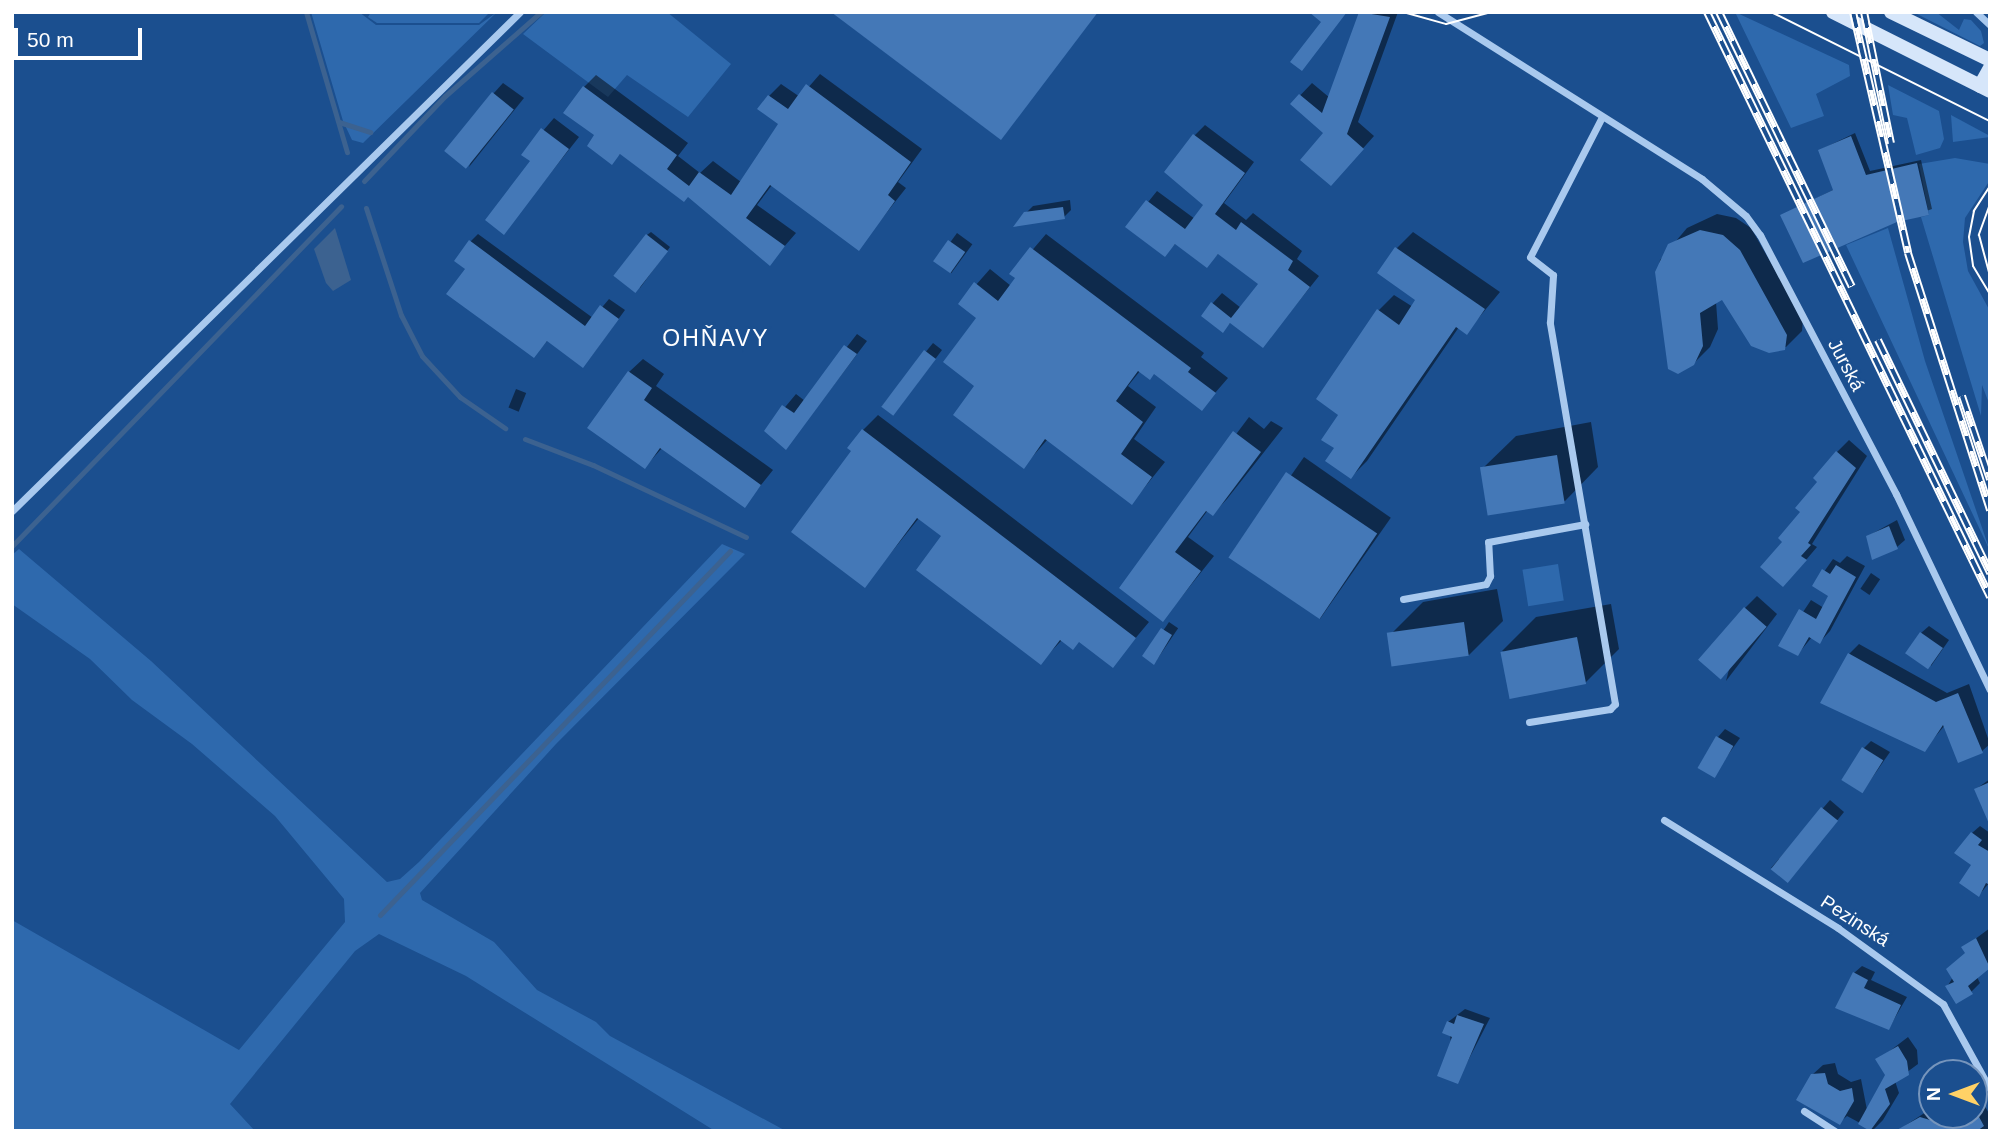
<!DOCTYPE html>
<meta charset="utf-8">
<style>
body{margin:0}
#map{position:relative;width:2002px;height:1143px;overflow:hidden;background:#1b4f8f;font-family:Arial,sans-serif}
div>[style]{position:absolute}
[style*='--x']{left:calc(var(--x)*1px);top:calc(var(--y)*1px);width:calc(var(--w)*1px);rotate:calc(var(--a)*1deg)}
.green>*{inset:0;background:#2e69ad;transform-origin:0 0}
.water>*{inset:0;background:#3c6290}
.shadow>*{inset:0;background:#0007;transform-origin:0 0}
.stream>*{height:5px;margin:-2.5px;padding:0 2.5px;transform-origin:2.5px;border-radius:2.5px;background:#3c6290}
.building>*{inset:0;background:#4478b7;transform-origin:0 0}
.street>*{height:7px;margin:-3.5px;padding:0 3.5px;transform-origin:3.5px;border-radius:3.5px;background:#a9c9ee}
.secondary>*{height:14px;margin:-7px;padding:0 7px;transform-origin:7px;border-radius:7px;background:#d6e6fa}
.tram>*{height:2px;margin:-1px;padding:0 1px;transform-origin:1px;border-radius:1px;background:#fff}
.rail>*{height:8px;margin-top:-4px;transform-origin:0;background:repeating-linear-gradient(90deg,#1b4f8f 0 16px,#fff 0 32px);box-sizing:border-box;border-block:2px solid #fff}
span{translate:-50% -50%;white-space:nowrap;text-align:center;line-height:1.15;-webkit-text-stroke:5px #1b4f8f;paint-order:stroke}
.street-label{font-size:19px;color:#fff}
.quarter-label{font-size:23px;color:#fff;letter-spacing:2px}
.frame{position:absolute;inset:0;border:14px solid #fff;pointer-events:none}
.north{position:absolute;left:1918px;top:1059px;width:70px;height:70px;box-sizing:border-box;background:#1b4f8f;border:2px solid #7695bc;border-radius:50%;rotate:270deg;font-size:19px;font-weight:700;line-height:28px;text-align:center;color:#fff}
.north::after{content:'';display:block;margin:auto;width:24px;height:32px;background:#ffd166;clip-path:polygon(50% 0,100% 100%,50% 72%,0 100%)}
.scale{position:absolute;left:14px;top:28px;width:128px;height:32px;box-sizing:border-box;border:4px solid #fff;border-top:0;padding-left:9px;font-size:21px;line-height:24px;white-space:nowrap;color:#fff;-webkit-text-stroke:5px #1b4f8f;paint-order:stroke}
</style>
<div id="map">
<div class="green">
<i style="clip-path:polygon(311px 12px,359px 12px,376px 25px,479px 25px,497px 12px,363px 143px,352px 140px,343px 121px)"></i>
<i style="clip-path:polygon(371px 12px,481px 14px,490px 12px,479px 23px,377px 23px,368px 17px)"></i>
<i style="clip-path:polygon(546px 12px,667px 12px,731px 64px,688px 117px,627px 75px,608px 97px,523px 34px)"></i>
<i style="clip-path:polygon(1735px 12px,1849px 65px,1850px 76px,1816px 94px,1824px 116px,1791px 128px)"></i>
<i style="clip-path:polygon(1913px 12px,1936px 12px,1959px 30px,1964px 19px,1971px 20px,1981px 31px,1984px 43px,1980px 46px)"></i>
<i style="clip-path:polygon(1888px 85px,1939px 111px,1944px 139px,1940px 148px,1916px 155px,1907px 118px,1893px 115px)"></i>
<i style="clip-path:polygon(1951px 115px,1990px 136px,1990px 137px,1953px 142px)"></i>
<i style="clip-path:polygon(1955px 158px,1990px 164px,1990px 180px,1965px 218px,1963px 242px,1968px 271px,1990px 311px,1990px 406px,1982px 385px,1981px 416px,1921px 217px,1929px 215px,1919px 164px)"></i>
<i style="clip-path:polygon(1888px 228px,1925px 361px,1990px 551px,1846px 245px)"></i>
<i style="clip-path:polygon(722px 544px,745px 554px,556px 744px,420px 893px,422px 900px,494px 942px,537px 990px,596px 1022px,610px 1036px,786px 1131px,715px 1131px,466px 976px,379px 934px,355px 951px,230px 1104px,255px 1131px,12px 1131px,12px 920px,239px 1050px,345px 922px,344px 899px,275px 816px,192px 744px,132px 700px,90px 659px,12px 604px,12px 555px,19px 549px,151px 661px,387px 882px,400px 879px,419px 862px)"></i>
<i style="left:1558px;top:564px;width:37px;height:36px;rotate:81deg"></i>
</div>
<div class="water">
<i style="clip-path:polygon(335px 228px,351px 280px,333px 291px,326px 283px,314px 249px)"></i>
</div>
<div class="shadow">
<i style="clip-path:polygon(1361px 12px,1398px 12px,1358px 122px,1374px 136px,1342px 172px,1326px 133px,1292px 104px,1312px 83px,1330px 98px)"></i>
<i style="clip-path:polygon(820px 74px,922px 149px,898px 182px,906px 188px,858px 249px,772px 185px,757px 205px,796px 233px,770px 263px,689px 195px,621px 153px,612px 162px,597px 135px,584px 87px,596px 75px,688px 143px,678px 156px,700px 173px,713px 161px,741px 182px,781px 123px,769px 96px,781px 84px,800px 97px)"></i>
<i style="clip-path:polygon(503px 83px,524px 98px,469px 167px,493px 94px)"></i>
<i style="clip-path:polygon(554px 118px,579px 137px,504px 232px,532px 161px,523px 154px)"></i>
<i style="clip-path:polygon(1205px 125px,1254px 162px,1224px 203px,1246px 220px,1253px 213px,1302px 251px,1297px 259px,1319px 276px,1263px 346px,1231px 322px,1222px 331px,1212px 304px,1222px 293px,1241px 308px,1260px 284px,1219px 253px,1207px 266px,1176px 243px,1165px 255px,1128px 227px,1157px 191px,1195px 219px,1206px 205px,1194px 136px)"></i>
<i style="clip-path:polygon(1855px 133px,1870px 171px,1921px 160px,1932px 209px,1842px 241px,1782px 215px,1835px 189px,1820px 150px)"></i>
<i style="clip-path:polygon(1070px 200px,1071px 210px,1064px 217px,1026px 213px,1033px 206px)"></i>
<i style="clip-path:polygon(1717px 214px,1736px 218px,1751px 228px,1803px 319px,1802px 331px,1786px 347px,1760px 349px,1723px 298px,1716px 302px,1718px 329px,1710px 347px,1693px 364px,1657px 279px,1660px 260px,1687px 228px)"></i>
<i style="clip-path:polygon(651px 232px,670px 247px,640px 288px,647px 235px)"></i>
<i style="clip-path:polygon(1413px 232px,1500px 292px,1467px 332px,1459px 327px,1367px 461px,1351px 477px,1336px 448px,1341px 414px,1378px 311px,1394px 295px,1413px 307px,1418px 300px,1397px 248px)"></i>
<i style="left:957px;top:233px;width:19px;height:36px;rotate:36deg"></i>
<i style="clip-path:polygon(478px 234px,593px 318px,609px 299px,625px 310px,590px 358px,548px 340px,534px 356px,467px 269px,470px 242px)"></i>
<i style="clip-path:polygon(1046px 234px,1204px 353px,1201px 357px,1228px 378px,1202px 408px,1155px 372px,1140px 371px,1128px 386px,1156px 407px,1134px 439px,1165px 462px,1132px 503px,1048px 439px,1024px 466px,977px 386px,979px 317px,960px 303px,990px 269px,1011px 286px,1017px 278px,1012px 274px)"></i>
<i style="clip-path:polygon(857px 334px,867px 341px,786px 448px,766px 430px,796px 394px,805px 401px)"></i>
<i style="clip-path:polygon(933px 343px,942px 350px,900px 406px,882px 406px)"></i>
<i style="clip-path:polygon(643px 359px,664px 374px,656px 386px,773px 470px,744px 506px,663px 447px,645px 467px,629px 372px)"></i>
<i style="left:516px;top:389px;width:11px;height:20px;rotate:22deg"></i>
<i style="clip-path:polygon(878px 415px,1149px 622px,1113px 665px,1080px 640px,1062px 640px,1041px 662px,943px 536px,919px 518px,865px 585px,854px 451px,863px 430px)"></i>
<i style="clip-path:polygon(1249px 417px,1264px 429px,1271px 421px,1283px 428px,1227px 499px,1213px 514px,1208px 510px,1188px 537px,1214px 556px,1163px 620px,1121px 588px)"></i>
<i style="clip-path:polygon(1591px 422px,1598px 467px,1565px 501px,1482px 469px,1516px 436px)"></i>
<i style="clip-path:polygon(1849px 440px,1867px 456px,1812px 544px,1817px 547px,1795px 573px,1785px 541px,1837px 452px)"></i>
<i style="left:1304px;top:457px;width:106px;height:123px;rotate:35deg"></i>
<i style="clip-path:polygon(1897px 520px,1905px 540px,1897px 547px,1868px 536px)"></i>
<i style="clip-path:polygon(1847px 556px,1865px 566px,1830px 631px,1820px 642px,1812px 637px,1798px 654px,1781px 645px,1811px 600px,1824px 608px,1831px 595px,1814px 586px,1833px 559px,1840px 563px)"></i>
<i style="left:1871px;top:573px;width:11px;height:19px;rotate:34deg"></i>
<i style="clip-path:polygon(1497px 589px,1503px 621px,1469px 655px,1389px 636px,1423px 602px)"></i>
<i style="clip-path:polygon(1757px 596px,1777px 614px,1726px 681px,1745px 608px)"></i>
<i style="clip-path:polygon(1611px 604px,1619px 649px,1585px 683px,1502px 651px,1536px 617px)"></i>
<i style="left:1169px;top:622px;width:11px;height:42px;rotate:34deg"></i>
<i style="clip-path:polygon(1929px 626px,1949px 640px,1931px 666px,1921px 633px)"></i>
<i style="clip-path:polygon(1859px 644px,1947px 693px,1969px 684px,1990px 744px,1982px 751px,1945px 725px,1924px 750px,1849px 654px)"></i>
<i style="clip-path:polygon(1725px 729px,1740px 738px,1713px 776px,1718px 737px)"></i>
<i style="clip-path:polygon(1871px 741px,1890px 752px,1863px 791px,1864px 748px)"></i>
<i style="clip-path:polygon(1990px 779px,1990px 806px,1976px 789px)"></i>
<i style="clip-path:polygon(1830px 800px,1844px 812px,1797px 870px,1771px 868px)"></i>
<i style="clip-path:polygon(1980px 826px,1990px 833px,1990px 882px,1979px 895px,1972px 833px)"></i>
<i style="clip-path:polygon(1990px 928px,1990px 966px,1977px 977px,1980px 983px,1971px 992px,1947px 987px,1967px 953px,1963px 948px)"></i>
<i style="clip-path:polygon(1862px 966px,1875px 972px,1871px 980px,1907px 997px,1889px 1028px,1854px 973px)"></i>
<i style="clip-path:polygon(1465px 1009px,1490px 1018px,1457px 1082px,1448px 1022px)"></i>
<i style="clip-path:polygon(1908px 1037px,1917px 1050px,1918px 1064px,1895px 1081px,1899px 1093px,1883px 1120px,1873px 1130px,1847px 1116px,1839px 1123px,1812px 1075px,1823px 1065px,1835px 1063px,1838px 1074px,1851px 1082px,1861px 1079px,1867px 1110px,1887px 1075px,1878px 1060px)"></i>
<i style="clip-path:polygon(1959px 1061px,1966px 1073px,1941px 1073px,1944px 1070px)"></i>
<i style="clip-path:polygon(1974px 1088px,1990px 1115px,1990px 1131px,1897px 1131px,1929px 1110px,1932px 1115px,1974px 1115px)"></i>
</div>
<div class="stream">
<i style="--x:306;--y:12;--w:146;--a:73.7"></i>
<i style="--x:339;--y:122;--w:33;--a:18"></i>
<i style="--x:364;--y:181;--w:117;--a:-46.4"></i>
<i style="--x:445;--y:96;--w:128;--a:-41.2"></i>
<i style="--x:366;--y:208;--w:113;--a:71.9"></i>
<i style="--x:401;--y:315;--w:46;--a:62.9"></i>
<i style="--x:422;--y:356;--w:56;--a:47.2"></i>
<i style="--x:460;--y:397;--w:55;--a:34.6"></i>
<i style="--x:525;--y:439;--w:73;--a:20.9"></i>
<i style="--x:593;--y:465;--w:169;--a:25.2"></i>
<i style="--x:12;--y:546;--w:473;--a:-45.9"></i>
<i style="--x:380;--y:915;--w:505;--a:-46.12"></i>
</div>
<div class="building">
<i style="clip-path:polygon(831px 12px,1098px 12px,1001px 140px)"></i>
<i style="clip-path:polygon(1309px 12px,1347px 12px,1302px 71px,1290px 62px,1321px 22px)"></i>
<i style="clip-path:polygon(1359px 12px,1390px 17px,1347px 134px,1364px 149px,1331px 186px,1300px 160px,1323px 133px,1290px 104px,1299px 94px,1322px 113px)"></i>
<i style="clip-path:polygon(806px 84px,911px 162px,888px 195px,895px 201px,859px 251px,770px 185px,746px 218px,785px 246px,770px 266px,688px 197px,684px 202px,620px 154px,612px 165px,587px 146px,594px 135px,563px 113px,583px 86px,677px 155px,667px 169px,689px 186px,699px 172px,731px 195px,778px 124px,757px 109px,768px 95px,788px 109px)"></i>
<i style="left:492px;top:92px;width:28px;height:76px;rotate:39deg"></i>
<i style="clip-path:polygon(541px 128px,569px 149px,504px 235px,485px 220px,530px 161px,521px 155px)"></i>
<i style="clip-path:polygon(1193px 134px,1245px 173px,1215px 214px,1236px 230px,1241px 222px,1293px 261px,1288px 270px,1310px 287px,1263px 348px,1230px 323px,1223px 333px,1201px 316px,1211px 302px,1231px 318px,1258px 284px,1218px 254px,1207px 268px,1175px 244px,1165px 257px,1125px 227px,1146px 200px,1185px 229px,1203px 205px,1164px 172px)"></i>
<i style="clip-path:polygon(1851px 136px,1866px 175px,1917px 163px,1929px 215px,1897px 222px,1803px 263px,1780px 215px,1833px 190px,1818px 150px)"></i>
<i style="clip-path:polygon(1063px 207px,1065px 219px,1013px 227px,1024px 212px)"></i>
<i style="clip-path:polygon(1700px 230px,1723px 235px,1740px 250px,1787px 335px,1785px 350px,1769px 353px,1751px 346px,1722px 300px,1700px 313px,1703px 346px,1694px 365px,1678px 374px,1668px 369px,1655px 272px,1668px 244px)"></i>
<i style="left:646px;top:234px;width:28px;height:53px;rotate:38deg"></i>
<i style="clip-path:polygon(469px 240px,585px 326px,600px 305px,619px 319px,583px 368px,547px 341px,534px 358px,446px 294px,465px 269px,454px 261px)"></i>
<i style="left:948px;top:240px;width:21px;height:26px;rotate:35deg"></i>
<i style="clip-path:polygon(1030px 247px,1191px 368px,1188px 372px,1216px 393px,1202px 411px,1154px 374px,1150px 380px,1138px 371px,1116px 401px,1143px 422px,1121px 454px,1152px 477px,1132px 505px,1045px 439px,1024px 469px,953px 415px,974px 386px,943px 362px,976px 318px,958px 304px,974px 282px,998px 301px,1015px 278px,1009px 274px)"></i>
<i style="clip-path:polygon(1395px 247px,1485px 309px,1467px 335px,1456px 327px,1351px 479px,1325px 461px,1334px 448px,1321px 440px,1338px 415px,1316px 399px,1377px 309px,1399px 325px,1415px 300px,1377px 273px)"></i>
<i style="clip-path:polygon(844px 345px,857px 354px,786px 450px,764px 431px,782px 405px,794px 413px)"></i>
<i style="left:924px;top:350px;width:15px;height:71px;rotate:37deg"></i>
<i style="clip-path:polygon(628px 371px,652px 388px,644px 400px,761px 485px,745px 508px,660px 448px,645px 469px,587px 428px)"></i>
<i style="clip-path:polygon(862px 429px,1136px 638px,1113px 668px,1079px 642px,1073px 650px,1060px 640px,1041px 665px,916px 570px,941px 536px,917px 518px,865px 588px,791px 532px,851px 451px,847px 448px)"></i>
<i style="clip-path:polygon(1233px 431px,1261px 452px,1213px 516px,1206px 511px,1175px 552px,1201px 571px,1163px 622px,1119px 588px)"></i>
<i style="clip-path:polygon(1836px 451px,1856px 468px,1808px 543px,1811px 545px,1801px 556px,1807px 560px,1783px 587px,1760px 567px,1782px 542px,1778px 538px,1800px 512px,1795px 508px,1817px 482px,1813px 478px)"></i>
<i style="left:1557px;top:455px;width:49px;height:78px;rotate:81deg"></i>
<i style="left:1286px;top:472px;width:110px;height:103px;rotate:34deg"></i>
<i style="clip-path:polygon(1889px 526px,1898px 549px,1872px 560px,1866px 536px)"></i>
<i style="clip-path:polygon(1836px 565px,1856px 577px,1820px 644px,1809px 637px,1798px 656px,1778px 646px,1799px 609px,1816px 619px,1828px 596px,1812px 586px,1822px 569px,1830px 574px)"></i>
<i style="left:1744px;top:607px;width:30px;height:70px;rotate:41deg"></i>
<i style="left:1464px;top:622px;width:34px;height:78px;rotate:82deg"></i>
<i style="clip-path:polygon(1161px 628px,1172px 635px,1154px 665px,1142px 656px)"></i>
<i style="left:1920px;top:632px;width:28px;height:26px;rotate:35deg"></i>
<i style="left:1577px;top:637px;width:48px;height:78px;rotate:79deg"></i>
<i style="clip-path:polygon(1848px 653px,1936px 702px,1958px 693px,1983px 753px,1958px 763px,1943px 725px,1925px 752px,1820px 703px)"></i>
<i style="left:1716px;top:736px;width:20px;height:37px;rotate:30deg"></i>
<i style="left:1862px;top:747px;width:25px;height:39px;rotate:32deg"></i>
<i style="clip-path:polygon(1990px 782px,1990px 826px,1974px 789px)"></i>
<i style="left:1821px;top:807px;width:22px;height:80px;rotate:39deg"></i>
<i style="clip-path:polygon(1971px 832px,1982px 840px,1978px 845px,1990px 852px,1990px 885px,1986px 883px,1979px 897px,1959px 883px,1971px 865px,1954px 853px)"></i>
<i style="clip-path:polygon(1976px 938px,1990px 968px,1968px 986px,1973px 994px,1956px 1004px,1945px 986px,1954px 982px,1946px 969px,1965px 953px,1961px 947px)"></i>
<i style="clip-path:polygon(1853px 972px,1868px 980px,1864px 988px,1901px 1005px,1889px 1030px,1835px 1008px)"></i>
<i style="clip-path:polygon(1457px 1015px,1484px 1024px,1458px 1084px,1437px 1076px,1452px 1037px,1442px 1033px,1447px 1021px,1454px 1024px)"></i>
<i style="clip-path:polygon(1898px 1046px,1907px 1061px,1909px 1075px,1885px 1089px,1890px 1104px,1870px 1131px,1858px 1124px,1885px 1075px,1875px 1059px)"></i>
<i style="clip-path:polygon(1825px 1073px,1828px 1084px,1840px 1091px,1852px 1088px,1854px 1101px,1840px 1125px,1796px 1100px,1811px 1074px)"></i>
<i style="clip-path:polygon(1939px 1115px,1978px 1115px,1984px 1126px,1977px 1131px,1895px 1131px,1920px 1117px,1930px 1120px)"></i>
</div>
<div class="street">
<i style="--x:1438;--y:12;--w:312;--a:32.3"></i>
<i style="--x:1702;--y:179;--w:57;--a:40.1"></i>
<i style="--x:1746;--y:216;--w:24;--a:54"></i>
<i style="--x:1760;--y:235;--w:293;--a:62.3"></i>
<i style="--x:1896;--y:494;--w:217;--a:64.4"></i>
<i style="--x:1976;--y:12;--w:19;--a:43"></i>
<i style="--x:12;--y:511;--w:712;--a:-44.49"></i>
<i style="--x:1403;--y:599;--w:84;--a:-10.2"></i>
<i style="--x:1486;--y:584;--w:9;--a:-63"></i>
<i style="--x:1490;--y:576;--w:34;--a:-93"></i>
<i style="--x:1488;--y:542;--w:99;--a:-10.5"></i>
<i style="--x:1529;--y:722;--w:82;--a:-9.1"></i>
<i style="--x:1610;--y:709;--w:7;--a:-45"></i>
<i style="--x:1615;--y:704;--w:387;--a:-99.7"></i>
<i style="--x:1550;--y:322;--w:47;--a:-86.3"></i>
<i style="--x:1553;--y:275;--w:29;--a:-142"></i>
<i style="--x:1530;--y:257;--w:155;--a:-62.8"></i>
<i style="--x:1664;--y:820;--w:205;--a:31.8"></i>
<i style="--x:1838;--y:928;--w:130;--a:35.9"></i>
<i style="--x:1943;--y:1004;--w:97;--a:61.1"></i>
<i style="--x:1804;--y:1111;--w:37;--a:33"></i>
</div>
<div class="secondary">
<i style="--x:1833;--y:12;--w:176;--a:26.7"></i>
<i style="--x:1891;--y:12;--w:110;--a:25.9"></i>
<i style="--x:1980;--y:86;--w:21;--a:-61"></i>
</div>
<div class="tram">
<i style="--x:1403;--y:12;--w:45;--a:15.6"></i>
<i style="--x:1446;--y:24;--w:47;--a:-14.9"></i>
<i style="--x:1771;--y:12;--w:245;--a:26.5"></i>
<i style="--x:1990;--y:186;--w:30;--a:123"></i>
<i style="--x:1974;--y:211;--w:26;--a:101"></i>
<i style="--x:1969;--y:237;--w:29;--a:82"></i>
<i style="--x:1973;--y:266;--w:33;--a:59"></i>
<i style="--x:1990;--y:204;--w:33;--a:110"></i>
<i style="--x:1979;--y:235;--w:42;--a:75"></i>
</div>
<div class="rail">
<i style="--x:1707;--y:12;--w:650;--a:64.18"></i>
<i style="--x:1719;--y:12;--w:305;--a:64.2"></i>
<i style="--x:1853;--y:12;--w:247;--a:77.1"></i>
<i style="--x:1908;--y:253;--w:270;--a:72.3"></i>
<i style="--x:1864;--y:12;--w:134;--a:78.4"></i>
<i style="--x:1878;--y:340;--w:259;--a:64.3"></i>
<i style="--x:1962;--y:396;--w:88;--a:71.4"></i>
</div>
<div class="street-label">
<span style="left:1846px;top:365px;rotate:62deg">Jurská</span>
<span style="left:1855px;top:921px;rotate:33deg">Pezinská</span>
</div>
<div class="quarter-label">
<span style="left:716px;top:338px">OHŇAVY</span>
</div>
<div class="frame"></div>
<div class="north">N</div>
<div class="scale">50 m</div>
</div>
